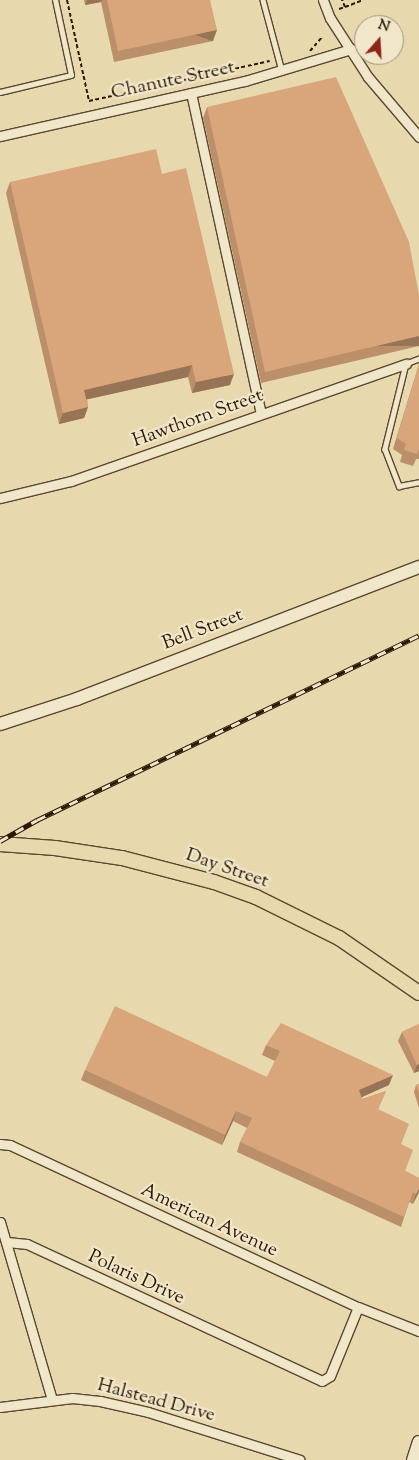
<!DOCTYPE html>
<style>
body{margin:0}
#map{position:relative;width:419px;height:1460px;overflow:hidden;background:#e8d8ae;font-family:"Sorts Mill Goudy",serif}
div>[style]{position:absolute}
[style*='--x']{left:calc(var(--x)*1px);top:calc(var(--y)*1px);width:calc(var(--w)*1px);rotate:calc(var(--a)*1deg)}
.path>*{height:2px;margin-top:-1px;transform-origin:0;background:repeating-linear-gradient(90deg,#2b1703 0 4px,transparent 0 6.5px)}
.roads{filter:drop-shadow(1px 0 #5a472e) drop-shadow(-1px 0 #5a472e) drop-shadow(0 1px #5a472e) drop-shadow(0 -1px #5a472e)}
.lane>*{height:4.5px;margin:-2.25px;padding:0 2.25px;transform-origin:2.25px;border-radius:2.25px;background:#f0e6ca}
.street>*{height:9px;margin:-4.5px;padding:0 4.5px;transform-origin:4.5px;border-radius:4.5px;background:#f0e6ca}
.secondary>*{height:12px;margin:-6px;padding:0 6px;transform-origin:6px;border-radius:6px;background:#f0e6ca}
.primary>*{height:14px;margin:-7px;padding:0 7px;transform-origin:7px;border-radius:7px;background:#e8d8ae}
.rail>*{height:5px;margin-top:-2.5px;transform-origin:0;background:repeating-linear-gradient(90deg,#f0e6ca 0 9px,#2b1703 0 18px);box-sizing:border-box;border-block:1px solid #2b1703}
.wall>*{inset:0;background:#ba8f69}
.shaded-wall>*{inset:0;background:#977455;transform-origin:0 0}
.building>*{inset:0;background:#d8a67a}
span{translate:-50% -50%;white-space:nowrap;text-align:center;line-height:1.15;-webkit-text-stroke:4.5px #f0e6ca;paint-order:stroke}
.street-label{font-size:19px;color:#2b1703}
.north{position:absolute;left:354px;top:15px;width:50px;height:50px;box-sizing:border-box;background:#f0e6ca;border:1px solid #a1937a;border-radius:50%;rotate:19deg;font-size:14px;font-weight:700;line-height:20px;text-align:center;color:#2b1703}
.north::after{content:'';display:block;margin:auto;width:18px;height:22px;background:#8f2418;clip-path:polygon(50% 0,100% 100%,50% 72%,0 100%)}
</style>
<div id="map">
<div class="path">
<i style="--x:67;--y:0;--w:103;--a:77.7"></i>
<i style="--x:89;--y:101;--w:185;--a:-12.5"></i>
<i style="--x:345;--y:7;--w:19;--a:-21"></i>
<i style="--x:339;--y:9;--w:6;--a:-18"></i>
<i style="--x:345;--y:7;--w:8;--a:-113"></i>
<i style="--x:310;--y:51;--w:18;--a:-49"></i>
</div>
<div class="roads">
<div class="lane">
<i style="--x:263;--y:0;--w:73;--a:75"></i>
<i style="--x:0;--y:92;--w:73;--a:-13.5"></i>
<i style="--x:71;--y:75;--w:77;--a:-102"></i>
<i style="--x:419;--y:359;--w:14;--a:159"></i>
<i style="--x:406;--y:364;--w:88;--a:103.9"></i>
<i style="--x:385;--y:449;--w:40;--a:69"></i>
<i style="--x:399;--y:486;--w:20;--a:-11"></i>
</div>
<div class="street">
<i style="--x:323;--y:0;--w:19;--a:69"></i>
<i style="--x:330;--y:18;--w:70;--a:57.2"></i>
<i style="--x:368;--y:77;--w:79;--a:49.6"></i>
<i style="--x:191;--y:93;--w:328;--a:77.7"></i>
<i style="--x:0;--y:136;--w:251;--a:-12.7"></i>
<i style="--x:245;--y:81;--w:111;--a:-16.8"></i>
<i style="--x:0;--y:498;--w:73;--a:-13.5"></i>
<i style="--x:71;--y:481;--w:355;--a:-19.3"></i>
<i style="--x:0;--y:1144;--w:10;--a:6"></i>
<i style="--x:10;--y:1145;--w:384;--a:25"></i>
<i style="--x:358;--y:1307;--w:66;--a:21.5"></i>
<i style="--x:0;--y:1222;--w:185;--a:73.7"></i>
<i style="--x:7;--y:1242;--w:20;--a:6"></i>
<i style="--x:27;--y:1244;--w:325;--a:24.9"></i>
<i style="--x:322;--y:1381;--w:9;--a:-32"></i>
<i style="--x:330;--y:1376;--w:74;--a:-67.9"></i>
<i style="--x:0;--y:1407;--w:73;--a:-7.1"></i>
<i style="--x:72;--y:1398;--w:28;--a:6"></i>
<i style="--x:100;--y:1401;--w:49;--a:12.9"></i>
<i style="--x:148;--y:1412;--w:159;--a:17.5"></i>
</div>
<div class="secondary">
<i style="--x:0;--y:724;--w:81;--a:-18"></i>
<i style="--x:77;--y:699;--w:367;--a:-21.1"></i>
<i style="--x:413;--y:1460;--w:19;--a:-72"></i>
</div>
<div class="primary">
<i style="--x:0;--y:844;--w:55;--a:4.2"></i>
<i style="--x:55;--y:848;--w:68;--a:8.5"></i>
<i style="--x:122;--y:858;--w:95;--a:14.6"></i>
<i style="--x:214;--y:882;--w:45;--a:19.7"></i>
<i style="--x:256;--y:897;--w:93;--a:26.3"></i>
<i style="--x:339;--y:938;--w:97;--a:34.5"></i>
</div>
</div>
<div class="rail">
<i style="--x:0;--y:841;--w:43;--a:-29.6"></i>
<i style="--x:37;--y:820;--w:424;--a:-25.8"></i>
</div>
<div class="wall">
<i style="clip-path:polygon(84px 0,210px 0,213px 41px,114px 62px,101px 2px,85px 5px)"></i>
<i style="clip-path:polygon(207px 107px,419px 295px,419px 346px,261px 383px,203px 118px)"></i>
<i style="clip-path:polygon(162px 174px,230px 385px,192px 393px,188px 377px,87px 399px,88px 407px,84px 418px,59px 424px,6px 193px,10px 182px)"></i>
<i style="clip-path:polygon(419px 364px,419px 459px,416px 459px,413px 466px,400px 462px,402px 455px,393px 449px)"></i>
<i style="clip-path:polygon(419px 1024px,419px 1071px,414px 1073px,398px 1041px,402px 1032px)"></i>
<i style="clip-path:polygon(266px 1045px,389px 1085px,362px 1097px,362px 1099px,386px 1091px,378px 1109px,401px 1145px,405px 1171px,419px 1178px,419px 1192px,413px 1204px,409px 1202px,401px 1227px,237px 1152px,240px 1142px,247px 1128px,233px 1121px,222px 1145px,81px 1080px,85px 1070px,267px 1077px,275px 1061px,262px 1055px)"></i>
<i style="clip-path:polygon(419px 1084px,419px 1108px,414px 1092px,416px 1085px)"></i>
</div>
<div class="shaded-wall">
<i style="clip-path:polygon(87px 0,102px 0,101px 2px,85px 5px)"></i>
<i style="left:217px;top:30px;width:12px;height:101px;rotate:110deg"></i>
<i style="left:419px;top:336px;width:10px;height:158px;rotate:90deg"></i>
<i style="clip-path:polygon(192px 365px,188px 377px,80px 401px,84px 390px)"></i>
<i style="clip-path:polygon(234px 374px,230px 385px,192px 393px,196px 382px)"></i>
<i style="clip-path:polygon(88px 407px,84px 418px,59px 424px,63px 413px)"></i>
<i style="clip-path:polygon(419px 1064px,419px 1071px,414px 1073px,417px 1065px)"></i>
<i style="clip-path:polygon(393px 1075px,389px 1085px,355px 1100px,359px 1090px)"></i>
<i style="clip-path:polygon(236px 1111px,233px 1121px,222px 1145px,225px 1135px)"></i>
<i style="clip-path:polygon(419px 1189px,419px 1192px,413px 1204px,416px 1194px)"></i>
</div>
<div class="building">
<i style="clip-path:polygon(107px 0,210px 0,217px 30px,118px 51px)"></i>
<i style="clip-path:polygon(336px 77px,409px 242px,419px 295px,419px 336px,265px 372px,207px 107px)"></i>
<i style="clip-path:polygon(156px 149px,162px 174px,186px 168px,234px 374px,196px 382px,192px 365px,84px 390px,88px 407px,63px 413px,10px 182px)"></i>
<i style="clip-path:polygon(419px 364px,419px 449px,417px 454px,404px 450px,406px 444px,397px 438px)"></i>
<i style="clip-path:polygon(115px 1006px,267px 1077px,280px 1051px,266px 1045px,281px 1023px,393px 1075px,359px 1090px,362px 1099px,386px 1091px,378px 1109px,409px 1124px,401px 1144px,413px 1150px,405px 1171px,419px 1178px,419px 1189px,416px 1194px,413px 1192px,404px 1217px,240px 1142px,252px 1118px,236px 1111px,225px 1135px,85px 1070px)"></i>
<i style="clip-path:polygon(419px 1024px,419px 1064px,417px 1065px,402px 1032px)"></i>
<i style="clip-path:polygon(419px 1084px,419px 1093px,416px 1085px)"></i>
</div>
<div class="street-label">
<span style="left:173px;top:81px;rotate:-12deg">Chanute Street</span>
<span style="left:198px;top:419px;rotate:-20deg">Hawthorn Street</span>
<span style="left:203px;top:630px;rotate:-21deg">Bell Street</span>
<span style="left:227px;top:869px;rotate:19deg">Day Street</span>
<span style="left:209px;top:1221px;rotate:25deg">American Avenue</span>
<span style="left:136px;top:1278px;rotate:25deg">Polaris Drive</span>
<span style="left:156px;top:1401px;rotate:15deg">Halstead Drive</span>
</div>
<div class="north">N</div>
</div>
